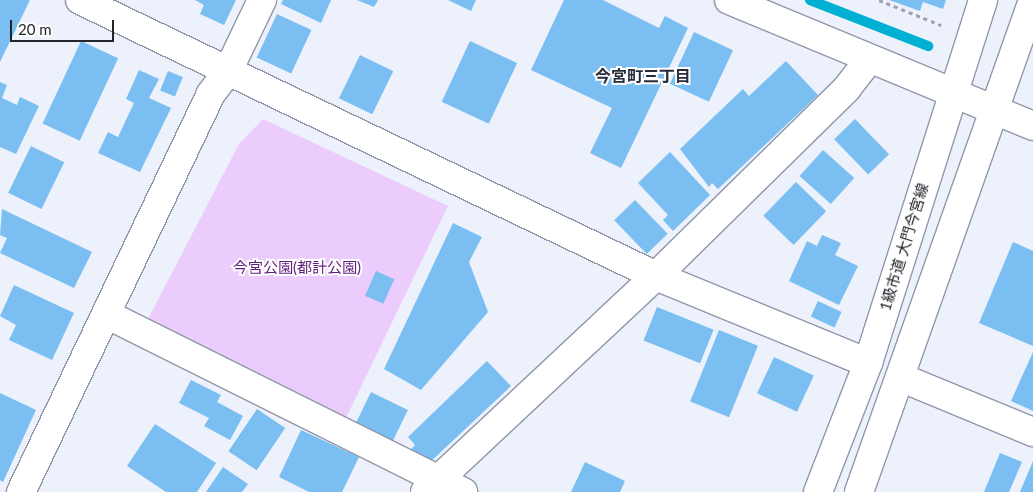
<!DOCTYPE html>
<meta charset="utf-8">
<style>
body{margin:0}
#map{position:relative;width:1033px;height:492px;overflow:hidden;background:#ecf1fc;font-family:Lato,"Noto Sans JP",sans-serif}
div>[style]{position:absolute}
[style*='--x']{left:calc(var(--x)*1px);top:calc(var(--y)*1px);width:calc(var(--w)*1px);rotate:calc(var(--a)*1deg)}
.green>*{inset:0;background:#ecccfc}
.stream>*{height:10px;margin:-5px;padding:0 5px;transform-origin:5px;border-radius:5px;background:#00b0d3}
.building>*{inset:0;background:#7bbef2;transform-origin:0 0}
.path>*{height:3px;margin-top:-1.5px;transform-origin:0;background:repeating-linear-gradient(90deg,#9ea2ab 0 4px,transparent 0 8px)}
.roads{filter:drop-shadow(1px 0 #9097a9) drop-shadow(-1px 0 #9097a9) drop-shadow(0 1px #9097a9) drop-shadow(0 -1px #9097a9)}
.minor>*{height:28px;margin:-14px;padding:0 14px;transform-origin:14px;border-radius:14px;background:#fff}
span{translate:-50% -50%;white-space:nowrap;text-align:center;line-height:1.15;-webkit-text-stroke:4px #fefefe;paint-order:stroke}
.street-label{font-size:15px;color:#22252b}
.park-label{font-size:15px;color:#621e7d}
.neighbourhood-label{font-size:16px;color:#272d3b;font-weight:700}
.scale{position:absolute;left:10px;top:20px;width:104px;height:22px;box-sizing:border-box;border:2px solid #22252b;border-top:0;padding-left:6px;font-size:15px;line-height:18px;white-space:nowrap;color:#22252b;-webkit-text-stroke:4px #fefefe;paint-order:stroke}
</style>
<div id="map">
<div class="green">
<i style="clip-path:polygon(263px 119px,448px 206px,345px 420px,148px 319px,239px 144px)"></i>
</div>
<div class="stream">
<i style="--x:810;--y:0;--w:127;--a:21.3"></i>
</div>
<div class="building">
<i style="clip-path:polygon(0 0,30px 0,0 62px)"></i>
<i style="clip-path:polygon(195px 0,236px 0,224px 25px,200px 14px,204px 5px)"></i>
<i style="clip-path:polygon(283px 0,331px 0,321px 23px,281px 4px)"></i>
<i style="clip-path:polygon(357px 0,378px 0,374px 7px)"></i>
<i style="clip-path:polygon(448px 0,476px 0,471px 11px)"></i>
<i style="clip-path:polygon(564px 0,603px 0,659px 28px,665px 16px,688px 28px,621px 168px,590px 153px,612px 108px,531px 70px)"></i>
<i style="clip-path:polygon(889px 0,946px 0,943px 9px,923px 2px,920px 11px)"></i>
<i style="left:277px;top:14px;width:38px;height:48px;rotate:25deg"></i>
<i style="left:694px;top:32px;width:43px;height:57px;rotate:25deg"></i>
<i style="left:81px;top:41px;width:41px;height:91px;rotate:25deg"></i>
<i style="left:470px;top:41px;width:52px;height:67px;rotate:25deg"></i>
<i style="left:360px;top:55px;width:37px;height:48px;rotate:26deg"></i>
<i style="clip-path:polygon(786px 61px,818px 95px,718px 189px,712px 183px,709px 187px,680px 149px,743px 89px,749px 96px)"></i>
<i style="clip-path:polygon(139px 70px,159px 79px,149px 98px,171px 108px,140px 172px,98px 153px,108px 132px,118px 137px,134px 103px,126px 99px)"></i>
<i style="left:168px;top:71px;width:16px;height:21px;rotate:22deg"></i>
<i style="clip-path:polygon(0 82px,7px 85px,2px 98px,17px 105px,20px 97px,39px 106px,16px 154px,0 147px)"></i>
<i style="left:855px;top:119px;width:49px;height:29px;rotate:46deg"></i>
<i style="left:31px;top:146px;width:37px;height:52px;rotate:26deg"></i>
<i style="left:823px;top:150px;width:42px;height:35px;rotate:42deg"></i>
<i style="clip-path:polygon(670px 152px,710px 195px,673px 231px,663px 220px,668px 215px,638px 183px)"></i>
<i style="left:796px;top:182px;width:42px;height:47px;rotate:44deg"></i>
<i style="left:635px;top:200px;width:47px;height:29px;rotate:46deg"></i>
<i style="clip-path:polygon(2px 209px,92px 252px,74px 288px,0 253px,7px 238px,0 235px)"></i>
<i style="clip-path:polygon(453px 223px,482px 237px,469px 262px,488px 312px,421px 390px,384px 369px)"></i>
<i style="clip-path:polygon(822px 235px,841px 243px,835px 255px,858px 266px,839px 305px,789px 281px,807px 241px,817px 246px)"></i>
<i style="clip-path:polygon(1013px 242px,1033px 251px,1033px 346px,979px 323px)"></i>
<i style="left:376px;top:271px;width:20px;height:27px;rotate:24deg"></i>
<i style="clip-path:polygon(14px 285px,74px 313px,52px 360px,9px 340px,16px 325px,0 316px)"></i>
<i style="left:818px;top:301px;width:26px;height:17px;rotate:25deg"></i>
<i style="left:657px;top:307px;width:61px;height:36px;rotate:22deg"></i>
<i style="left:719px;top:330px;width:42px;height:77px;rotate:22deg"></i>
<i style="clip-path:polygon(1033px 352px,1033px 411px,1011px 401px)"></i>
<i style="left:774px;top:357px;width:44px;height:40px;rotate:25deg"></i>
<i style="clip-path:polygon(487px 361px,511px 386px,427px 465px,409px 451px,415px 445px,408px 437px)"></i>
<i style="clip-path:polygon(191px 380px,221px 395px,217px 402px,243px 416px,230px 440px,204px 426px,209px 418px,179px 403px)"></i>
<i style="left:371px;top:392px;width:41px;height:38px;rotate:26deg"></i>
<i style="clip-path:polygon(0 393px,36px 410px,3px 482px,0 480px)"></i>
<i style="left:257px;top:409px;width:34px;height:51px;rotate:34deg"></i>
<i style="clip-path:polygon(155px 424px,216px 463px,197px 492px,166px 492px,127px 466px)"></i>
<i style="clip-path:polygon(301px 430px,359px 457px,342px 492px,309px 492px,279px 477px)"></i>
<i style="clip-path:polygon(1000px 453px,1022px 462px,1009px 492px,984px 492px)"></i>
<i style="clip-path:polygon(1033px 461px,1033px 492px,1020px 492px)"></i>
<i style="clip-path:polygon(585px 462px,625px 481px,620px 492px,571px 492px)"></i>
<i style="clip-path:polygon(223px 467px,248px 484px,242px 492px,206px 492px)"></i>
</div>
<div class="path">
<i style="--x:879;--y:0;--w:67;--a:22"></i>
</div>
<div class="roads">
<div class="minor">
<i style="--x:80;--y:0;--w:639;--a:25.6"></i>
<i style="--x:656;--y:276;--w:229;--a:22.3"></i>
<i style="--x:729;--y:0;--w:329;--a:22.5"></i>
<i style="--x:108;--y:315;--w:397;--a:26.5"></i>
<i style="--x:902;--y:378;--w:142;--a:22.4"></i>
<i style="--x:21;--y:492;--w:440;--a:-64.5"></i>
<i style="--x:210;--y:95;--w:30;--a:-53"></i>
<i style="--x:228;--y:71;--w:79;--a:-64.4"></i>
<i style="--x:425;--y:492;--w:316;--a:-43.1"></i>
<i style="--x:656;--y:276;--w:268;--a:-44.5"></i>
<i style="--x:847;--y:88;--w:37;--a:-52"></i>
<i style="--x:818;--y:492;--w:138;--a:-68.8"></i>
<i style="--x:868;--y:363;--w:381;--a:-72.4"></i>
<i style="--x:859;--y:492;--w:522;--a:-70.52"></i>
</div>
</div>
<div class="street-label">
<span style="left:904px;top:247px;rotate:-73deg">1級市道 大門今宮線</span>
</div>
<div class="park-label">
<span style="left:297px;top:268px">今宮公園(都計公園)</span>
</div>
<div class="neighbourhood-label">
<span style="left:643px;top:76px">今宮町三丁目</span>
</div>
<div class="scale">20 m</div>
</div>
